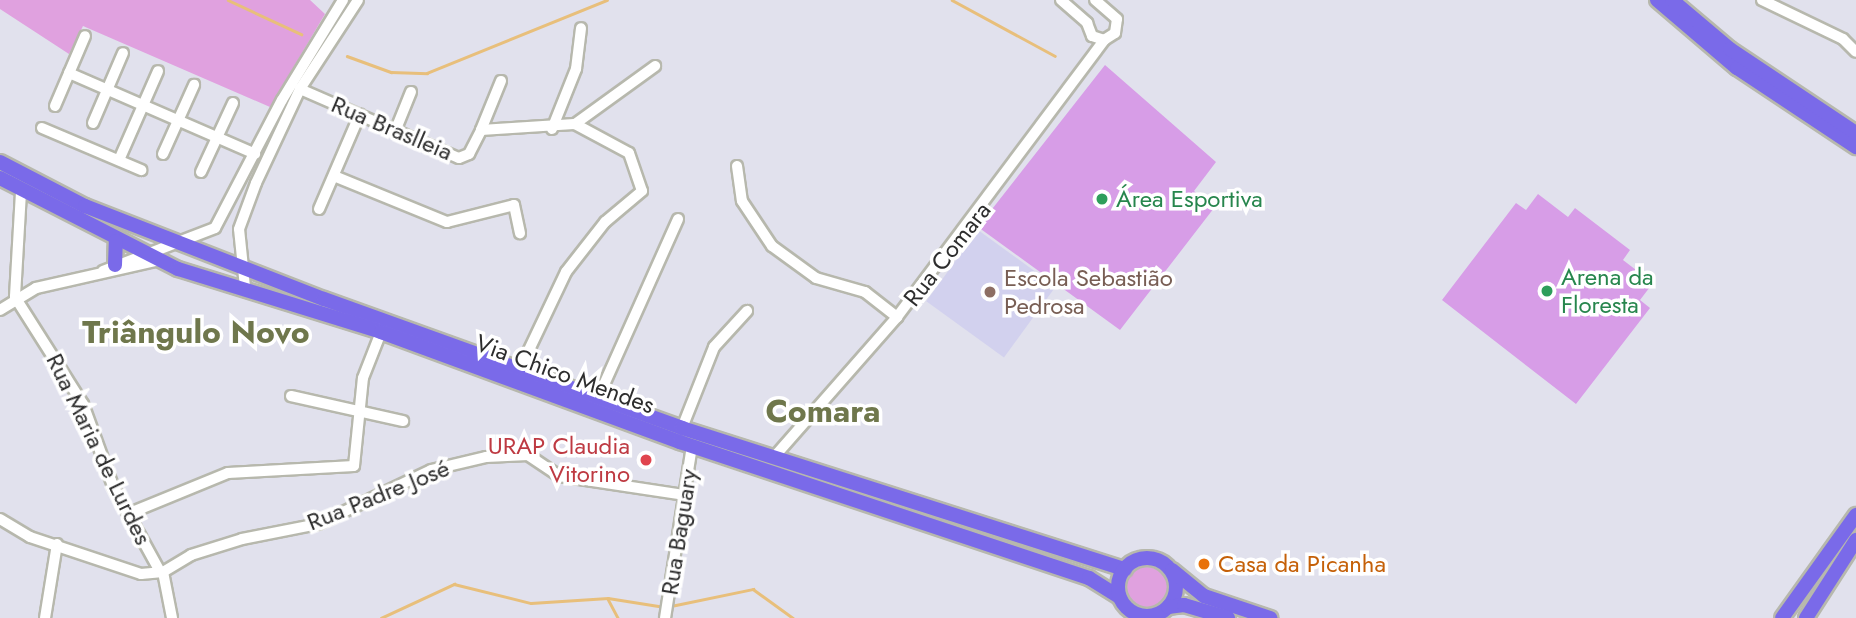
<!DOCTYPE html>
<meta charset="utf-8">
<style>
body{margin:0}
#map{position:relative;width:1856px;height:618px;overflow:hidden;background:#e1e1ed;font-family:Jost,sans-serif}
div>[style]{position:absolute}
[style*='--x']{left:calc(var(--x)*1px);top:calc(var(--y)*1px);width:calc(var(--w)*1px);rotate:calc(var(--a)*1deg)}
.education>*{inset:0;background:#d2d1ee;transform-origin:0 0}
.green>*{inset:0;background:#e0a1df}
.round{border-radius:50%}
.pitch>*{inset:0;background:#d79de7}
.stream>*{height:2.5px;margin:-1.25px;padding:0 1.25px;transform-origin:1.25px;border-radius:1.25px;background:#e8bf7b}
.roads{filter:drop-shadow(2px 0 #b7b8ad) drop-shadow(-2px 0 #b7b8ad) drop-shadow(0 2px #b7b8ad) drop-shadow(0 -2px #b7b8ad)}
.minor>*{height:10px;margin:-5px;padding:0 5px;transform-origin:5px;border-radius:5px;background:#fff}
.major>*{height:14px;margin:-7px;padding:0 7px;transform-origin:7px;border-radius:7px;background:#7a6ae9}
.major>.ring{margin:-7px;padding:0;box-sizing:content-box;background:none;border:14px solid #7a6ae9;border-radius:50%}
.dots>*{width:19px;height:19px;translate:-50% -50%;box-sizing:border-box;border:4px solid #fff;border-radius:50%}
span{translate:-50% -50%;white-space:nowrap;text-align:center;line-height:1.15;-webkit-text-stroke:7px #fff;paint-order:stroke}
.street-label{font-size:24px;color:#2d2d2d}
.leisure-label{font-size:24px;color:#27864d}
.left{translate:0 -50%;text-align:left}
.education-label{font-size:24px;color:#785e54}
.health-label{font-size:24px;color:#be3a42}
.right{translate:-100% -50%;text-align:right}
.food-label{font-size:24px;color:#c56008}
.district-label{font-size:32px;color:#6f774c;font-weight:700}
</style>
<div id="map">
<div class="education">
<i style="left:978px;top:230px;width:96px;height:88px;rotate:36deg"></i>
</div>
<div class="green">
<i style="clip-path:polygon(0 0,310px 0,325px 14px,270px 107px,83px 26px,69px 54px,0 9px)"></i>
<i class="round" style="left:1124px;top:567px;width:46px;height:46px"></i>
</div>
<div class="pitch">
<i style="clip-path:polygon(1105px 65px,1216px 162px,1194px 191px,1214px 208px,1120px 330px,978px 227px)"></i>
<i style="clip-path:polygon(1538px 194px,1568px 217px,1575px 208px,1630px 250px,1623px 260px,1653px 283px,1640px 300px,1650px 308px,1576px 404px,1442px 300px,1516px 203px,1526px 210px)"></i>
</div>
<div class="stream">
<i style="--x:228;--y:0;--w:81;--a:25"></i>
<i style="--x:952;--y:0;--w:117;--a:28.5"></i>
<i style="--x:347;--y:56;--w:47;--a:20"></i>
<i style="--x:391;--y:72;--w:36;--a:2"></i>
<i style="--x:427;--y:73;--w:194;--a:-22.1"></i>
<i style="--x:608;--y:599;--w:21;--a:62"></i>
<i style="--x:671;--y:606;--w:84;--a:-11.7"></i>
<i style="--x:753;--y:589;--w:49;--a:35.9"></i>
<i style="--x:381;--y:618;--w:81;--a:-25"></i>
<i style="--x:454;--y:584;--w:79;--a:13.9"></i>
<i style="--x:531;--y:603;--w:77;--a:-3.7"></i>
<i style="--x:608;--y:598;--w:57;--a:9.1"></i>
</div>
<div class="roads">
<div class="minor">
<i style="--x:1061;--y:0;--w:35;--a:41"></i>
<i style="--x:1087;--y:23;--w:14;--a:69"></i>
<i style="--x:1092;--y:36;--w:13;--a:18"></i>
<i style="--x:1104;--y:40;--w:13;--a:-32"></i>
<i style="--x:1115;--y:33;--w:14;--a:-82"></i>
<i style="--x:1117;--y:19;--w:29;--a:-139"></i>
<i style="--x:1762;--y:0;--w:90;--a:25.7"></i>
<i style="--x:1843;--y:39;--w:18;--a:45"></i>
<i style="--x:69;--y:73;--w:203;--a:23.5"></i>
<i style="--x:300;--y:89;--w:173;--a:23.5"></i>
<i style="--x:459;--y:158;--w:11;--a:-22"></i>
<i style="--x:469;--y:154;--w:27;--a:-63"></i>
<i style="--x:481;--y:130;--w:94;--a:-3.7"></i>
<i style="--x:575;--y:124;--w:61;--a:28.2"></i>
<i style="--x:629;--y:153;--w:40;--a:71.1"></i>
<i style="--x:642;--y:191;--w:48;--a:140"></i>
<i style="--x:605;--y:222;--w:63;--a:128"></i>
<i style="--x:566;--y:272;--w:107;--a:115.4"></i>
<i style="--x:55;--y:106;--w:76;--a:-66.8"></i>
<i style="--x:93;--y:123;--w:76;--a:-66.8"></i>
<i style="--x:575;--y:124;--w:99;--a:-35.9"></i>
<i style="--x:42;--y:128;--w:108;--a:23"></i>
<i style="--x:396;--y:129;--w:40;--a:-68"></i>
<i style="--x:552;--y:129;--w:65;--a:-68.2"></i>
<i style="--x:576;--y:69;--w:41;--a:-83"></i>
<i style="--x:481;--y:130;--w:53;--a:-67.8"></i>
<i style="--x:163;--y:154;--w:76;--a:-65.8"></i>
<i style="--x:119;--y:160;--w:97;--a:-66.3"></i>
<i style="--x:737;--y:166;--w:35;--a:82"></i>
<i style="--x:742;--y:201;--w:54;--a:56.3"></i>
<i style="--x:772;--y:246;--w:54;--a:36"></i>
<i style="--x:816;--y:278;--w:51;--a:15.9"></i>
<i style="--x:865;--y:292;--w:41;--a:38"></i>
<i style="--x:201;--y:172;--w:76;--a:-65.1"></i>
<i style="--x:334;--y:176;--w:122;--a:22.2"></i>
<i style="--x:447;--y:222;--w:69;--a:-14.2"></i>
<i style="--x:514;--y:205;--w:29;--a:78"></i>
<i style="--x:21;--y:192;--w:105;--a:93.3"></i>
<i style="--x:15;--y:297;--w:127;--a:57.6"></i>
<i style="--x:83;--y:404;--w:87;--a:69.9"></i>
<i style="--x:113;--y:486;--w:94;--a:61.2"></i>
<i style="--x:319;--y:209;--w:103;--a:-66.7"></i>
<i style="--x:103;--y:271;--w:120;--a:-21"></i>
<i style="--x:215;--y:228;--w:144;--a:-62.4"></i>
<i style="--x:282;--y:100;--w:117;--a:-58.6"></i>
<i style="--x:245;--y:287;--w:58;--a:-95.9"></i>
<i style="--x:239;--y:229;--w:49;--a:-69.7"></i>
<i style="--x:256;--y:183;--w:104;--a:-64.9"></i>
<i style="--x:300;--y:89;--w:106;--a:-56.9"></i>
<i style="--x:0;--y:310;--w:42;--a:-31.4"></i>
<i style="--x:36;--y:288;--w:123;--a:-12.7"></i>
<i style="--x:291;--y:396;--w:115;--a:12.6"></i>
<i style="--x:598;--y:398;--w:196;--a:-65.9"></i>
<i style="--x:682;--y:428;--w:87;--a:-68.4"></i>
<i style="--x:714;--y:347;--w:49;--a:-47.5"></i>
<i style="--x:775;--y:456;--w:185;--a:-48.7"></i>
<i style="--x:897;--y:317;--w:346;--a:-53.2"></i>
<i style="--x:130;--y:513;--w:106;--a:-22.2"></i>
<i style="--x:228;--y:473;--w:126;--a:-3.2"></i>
<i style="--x:354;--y:466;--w:88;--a:-84.2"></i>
<i style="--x:363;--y:378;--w:49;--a:-68.6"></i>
<i style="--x:0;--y:519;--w:35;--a:31"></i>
<i style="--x:30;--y:537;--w:117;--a:18.4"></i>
<i style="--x:141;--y:574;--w:22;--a:-5"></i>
<i style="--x:163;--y:572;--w:33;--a:-31"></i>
<i style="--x:191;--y:555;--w:53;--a:-17.4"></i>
<i style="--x:242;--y:539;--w:77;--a:-11.2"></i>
<i style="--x:318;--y:524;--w:125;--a:-25.5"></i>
<i style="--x:431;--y:470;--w:57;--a:-13.3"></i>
<i style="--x:486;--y:457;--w:42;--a:-2.7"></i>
<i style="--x:528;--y:455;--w:37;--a:34"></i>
<i style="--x:559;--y:476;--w:126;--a:8.6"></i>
<i style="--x:163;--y:572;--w:47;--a:78.9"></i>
<i style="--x:45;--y:618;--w:75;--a:-80.8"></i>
<i style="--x:665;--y:618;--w:174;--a:-81.1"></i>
</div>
<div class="major">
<i style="--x:1657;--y:0;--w:105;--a:40.4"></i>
<i style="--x:1737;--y:68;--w:143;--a:33.6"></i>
<i style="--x:1672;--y:0;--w:76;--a:40.2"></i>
<i style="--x:1730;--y:49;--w:151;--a:33.7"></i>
<i style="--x:0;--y:162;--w:96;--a:27.4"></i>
<i style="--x:85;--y:206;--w:256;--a:21.3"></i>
<i style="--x:324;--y:299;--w:381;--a:19.8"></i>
<i style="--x:682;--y:428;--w:465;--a:17.7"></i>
<i style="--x:0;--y:178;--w:200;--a:27.1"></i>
<i style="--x:178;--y:269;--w:213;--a:17.2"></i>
<i style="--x:381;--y:332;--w:319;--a:20.2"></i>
<i style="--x:680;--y:442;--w:431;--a:18.4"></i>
<i style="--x:1089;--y:578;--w:36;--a:32"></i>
<i style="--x:115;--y:265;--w:24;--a:-88"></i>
<i class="ring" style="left:1118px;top:558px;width:44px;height:44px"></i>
<i style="--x:1172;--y:570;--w:41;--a:39.1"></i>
<i style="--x:1204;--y:596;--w:70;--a:18.4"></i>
<i style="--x:1168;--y:607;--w:16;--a:-7"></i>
<i style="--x:1184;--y:605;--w:46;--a:16.5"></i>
<i style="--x:1782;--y:618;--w:127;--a:-54.3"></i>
<i style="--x:1806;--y:618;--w:93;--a:-57.3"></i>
</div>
</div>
<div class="dots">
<i style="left:1102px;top:199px;background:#2e9e5b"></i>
<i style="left:1547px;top:291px;background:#2e9e5b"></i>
<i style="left:990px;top:292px;background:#8d6e63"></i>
<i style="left:646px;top:460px;background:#e0444e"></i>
<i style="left:1204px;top:564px;background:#e8710a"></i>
</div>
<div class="street-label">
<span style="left:392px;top:128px;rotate:23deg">Rua Braslleia</span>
<span style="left:947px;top:254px;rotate:-52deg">Rua Comara</span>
<span style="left:565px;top:374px;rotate:20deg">Via Chico Mendes</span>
<span style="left:99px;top:449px;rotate:64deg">Rua Maria de Lurdes</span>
<span style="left:378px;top:495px;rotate:-22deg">Rua Padre José</span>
<span style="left:679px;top:532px;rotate:-81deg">Rua Baguary</span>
</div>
<div class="leisure-label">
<span class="left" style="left:1116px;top:199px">Área Esportiva</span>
<span class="left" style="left:1561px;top:291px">Arena da<br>Floresta</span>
</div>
<div class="education-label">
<span class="left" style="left:1004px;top:292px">Escola Sebastião<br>Pedrosa</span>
</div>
<div class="health-label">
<span class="right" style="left:630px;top:460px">URAP Claudia<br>Vitorino</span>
</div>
<div class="food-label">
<span class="left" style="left:1218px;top:564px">Casa da Picanha</span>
</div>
<div class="district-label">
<span style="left:196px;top:332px">Triângulo Novo</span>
<span style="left:823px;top:411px">Comara</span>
</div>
</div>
